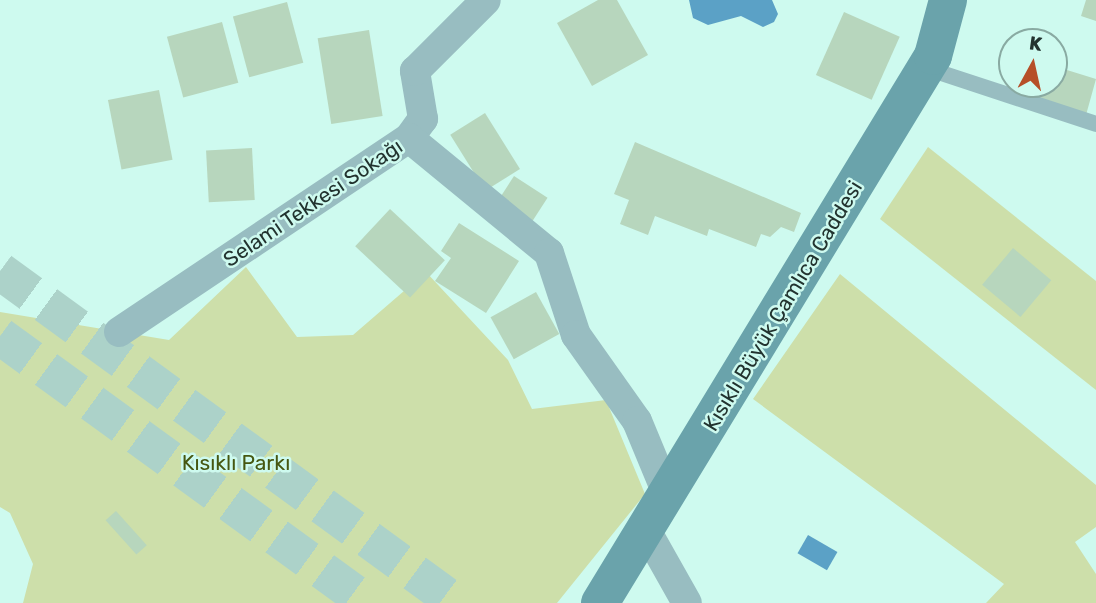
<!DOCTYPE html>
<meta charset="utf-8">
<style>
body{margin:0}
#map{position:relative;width:1096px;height:603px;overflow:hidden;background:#cefaef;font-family:Rubik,sans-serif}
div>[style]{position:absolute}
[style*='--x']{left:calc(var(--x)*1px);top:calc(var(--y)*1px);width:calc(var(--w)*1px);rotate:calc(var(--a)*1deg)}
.green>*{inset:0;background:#cddfaa}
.water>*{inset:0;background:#5ba1c6;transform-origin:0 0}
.building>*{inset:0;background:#b7d6bd;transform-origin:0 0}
.trunk-tunnel>*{height:38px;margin-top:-19px;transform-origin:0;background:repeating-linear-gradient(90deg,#acd2c9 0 38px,transparent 0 57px)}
.service>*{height:16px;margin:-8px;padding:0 8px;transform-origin:8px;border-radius:8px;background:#98bdc1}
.minor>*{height:30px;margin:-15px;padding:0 15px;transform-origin:15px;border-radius:15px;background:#98bdc1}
.secondary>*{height:38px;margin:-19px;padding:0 19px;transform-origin:19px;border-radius:19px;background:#6aa3ab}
span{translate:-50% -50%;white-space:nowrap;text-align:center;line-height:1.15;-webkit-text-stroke:5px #cefaef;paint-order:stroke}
.street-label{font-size:21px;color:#22332f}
.park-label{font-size:21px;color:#465711}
.north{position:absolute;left:998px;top:28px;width:70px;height:70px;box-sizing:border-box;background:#cefaef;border:2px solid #89aaa2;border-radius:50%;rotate:8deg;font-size:19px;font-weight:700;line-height:28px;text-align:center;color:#22332f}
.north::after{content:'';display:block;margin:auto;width:24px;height:32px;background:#b64f28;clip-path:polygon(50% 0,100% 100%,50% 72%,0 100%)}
</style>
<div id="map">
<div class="green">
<i style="clip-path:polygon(928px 147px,1096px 281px,1096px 390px,880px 219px)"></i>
<i style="clip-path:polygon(246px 267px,297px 337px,353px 335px,426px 272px,508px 360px,532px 409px,606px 400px,645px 494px,557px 603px,23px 603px,33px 564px,10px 513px,0 507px,0 312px,169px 340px)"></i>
<i style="clip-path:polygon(840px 274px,1096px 485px,1096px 527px,1075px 542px,1096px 574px,1096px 603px,986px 603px,1004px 584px,753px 399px)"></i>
</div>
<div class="water">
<i style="clip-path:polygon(689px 0,772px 0,778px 14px,774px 22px,763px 27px,741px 16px,708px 25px,693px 18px)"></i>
<i style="left:808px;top:535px;width:34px;height:21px;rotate:30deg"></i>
</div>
<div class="building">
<i style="clip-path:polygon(598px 0,617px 0,648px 55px,592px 86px,557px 23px)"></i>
<i style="clip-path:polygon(1086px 0,1096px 0,1096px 21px,1081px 16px)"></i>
<i style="left:287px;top:2px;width:63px;height:56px;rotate:75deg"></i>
<i style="left:844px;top:12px;width:61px;height:69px;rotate:24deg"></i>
<i style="left:222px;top:22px;width:63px;height:57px;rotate:75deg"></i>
<i style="left:369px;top:30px;width:87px;height:52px;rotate:81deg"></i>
<i style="clip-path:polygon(1054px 66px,1096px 79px,1086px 115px,1020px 95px,1023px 84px,1054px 84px)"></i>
<i style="left:159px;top:90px;width:71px;height:52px;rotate:79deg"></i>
<i style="left:485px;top:113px;width:66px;height:41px;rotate:58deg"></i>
<i style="clip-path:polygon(635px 142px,801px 213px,794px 232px,781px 227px,770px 237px,761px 234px,756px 247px,709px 229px,707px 236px,655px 216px,648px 235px,620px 224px,629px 200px,614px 194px)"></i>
<i style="left:252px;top:148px;width:52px;height:46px;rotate:87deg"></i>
<i style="left:514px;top:176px;width:40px;height:30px;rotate:33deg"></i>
<i style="left:390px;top:209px;width:75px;height:51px;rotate:43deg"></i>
<i style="clip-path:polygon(459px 223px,519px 261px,486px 313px,435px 281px,451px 258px,441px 251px)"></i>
<i style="left:1013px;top:248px;width:50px;height:48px;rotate:40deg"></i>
<i style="left:536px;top:292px;width:48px;height:52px;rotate:61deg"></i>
<i style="left:116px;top:511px;width:46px;height:14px;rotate:48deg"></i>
</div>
<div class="trunk-tunnel">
<i style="--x:0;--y:271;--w:564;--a:36.06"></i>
<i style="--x:0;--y:336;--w:454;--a:36"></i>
</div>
<div class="service">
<i style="--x:926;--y:68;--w:179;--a:18.2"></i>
</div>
<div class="minor">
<i style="--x:409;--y:138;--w:24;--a:-54"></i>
<i style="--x:423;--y:119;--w:49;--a:-99.5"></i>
<i style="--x:415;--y:71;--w:100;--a:-45"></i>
<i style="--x:119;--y:332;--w:349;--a:-33.8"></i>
<i style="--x:409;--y:138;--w:181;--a:39.4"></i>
<i style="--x:549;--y:253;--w:86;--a:71.8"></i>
<i style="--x:576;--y:335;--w:105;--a:54.7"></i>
<i style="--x:637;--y:421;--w:81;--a:67.5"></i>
<i style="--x:647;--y:532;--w:81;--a:60.6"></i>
</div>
<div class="secondary">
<i style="--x:600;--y:603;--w:640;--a:-58.67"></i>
<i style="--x:933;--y:56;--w:58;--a:-75"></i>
</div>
<div class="street-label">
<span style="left:313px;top:203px;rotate:-34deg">Selami Tekkesi Sokağı</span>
<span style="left:783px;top:306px;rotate:-59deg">Kısıklı Büyük Çamlıca Caddesi</span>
</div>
<div class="park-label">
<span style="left:236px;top:463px">Kısıklı Parkı</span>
</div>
<div class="north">K</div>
</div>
